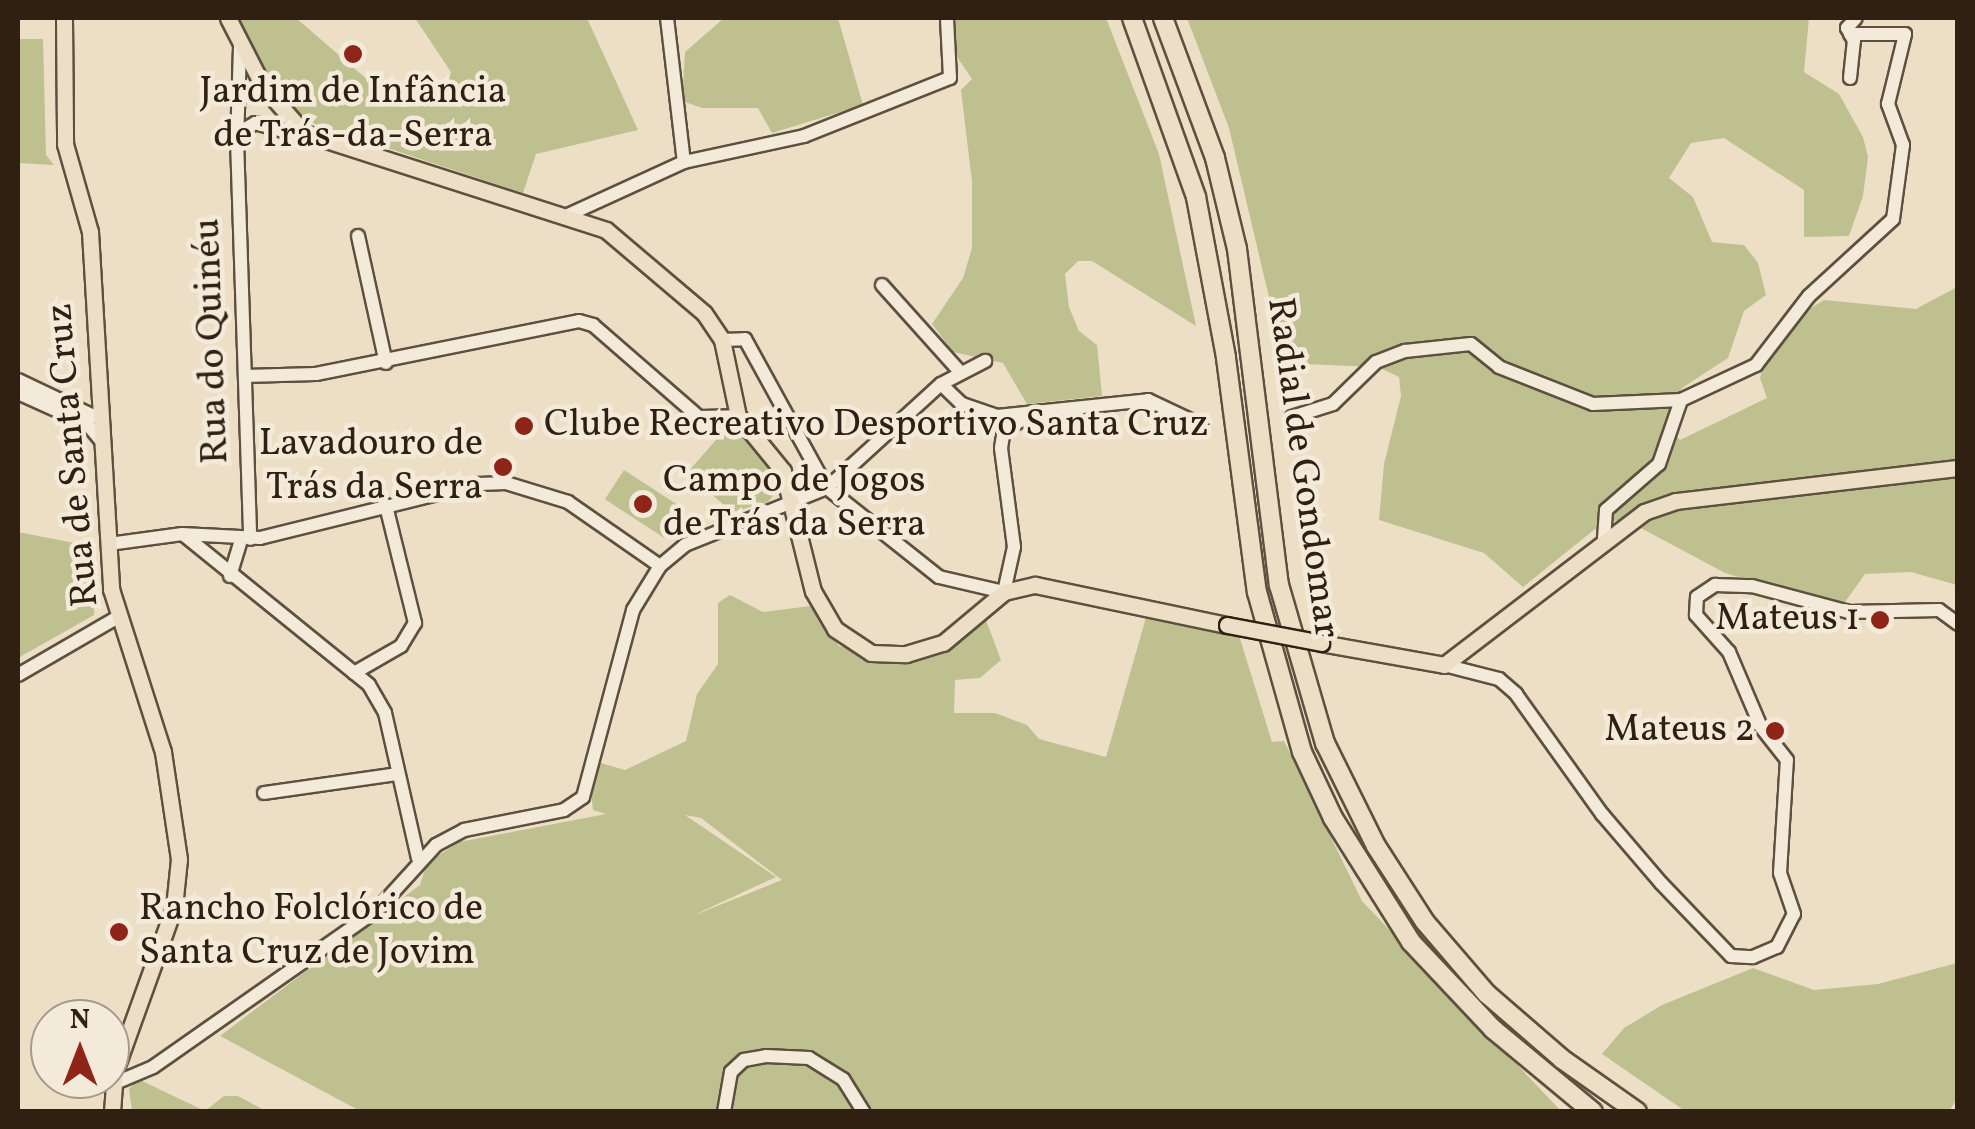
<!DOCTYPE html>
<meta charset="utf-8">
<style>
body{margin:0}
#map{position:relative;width:1975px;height:1129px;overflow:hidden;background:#ecdfc6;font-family:Vollkorn,serif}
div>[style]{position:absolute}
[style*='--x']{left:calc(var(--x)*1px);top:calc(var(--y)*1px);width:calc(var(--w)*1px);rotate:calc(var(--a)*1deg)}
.green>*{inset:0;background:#bfc090;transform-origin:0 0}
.roads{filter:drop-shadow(2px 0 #5e503f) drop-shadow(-2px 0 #5e503f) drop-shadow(0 2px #5e503f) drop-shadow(0 -2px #5e503f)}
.minor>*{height:12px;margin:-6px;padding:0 6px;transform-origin:6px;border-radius:6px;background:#f3eada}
.major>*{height:15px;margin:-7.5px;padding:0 7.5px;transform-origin:7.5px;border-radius:7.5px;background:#ecdfc6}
.highway>*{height:18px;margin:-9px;padding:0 9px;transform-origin:9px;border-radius:9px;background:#ecdfc6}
.bridges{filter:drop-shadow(2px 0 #2f2012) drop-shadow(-2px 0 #2f2012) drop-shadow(0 2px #2f2012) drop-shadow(0 -2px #2f2012)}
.major-bridge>*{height:15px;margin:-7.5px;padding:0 7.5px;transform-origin:7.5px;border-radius:7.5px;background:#ecdfc6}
.dots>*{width:28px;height:28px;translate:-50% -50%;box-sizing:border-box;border:5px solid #f3eada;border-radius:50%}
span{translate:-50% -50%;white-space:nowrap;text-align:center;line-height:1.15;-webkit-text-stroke:9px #f3eada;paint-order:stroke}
.poi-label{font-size:38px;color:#2f2012}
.left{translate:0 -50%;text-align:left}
.right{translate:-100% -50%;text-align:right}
.street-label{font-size:38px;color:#2f2012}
.frame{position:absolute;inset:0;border:20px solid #2f2012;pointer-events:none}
.north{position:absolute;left:30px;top:999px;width:100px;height:100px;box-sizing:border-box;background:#f3eada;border:2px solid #a5998a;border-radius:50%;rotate:0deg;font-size:28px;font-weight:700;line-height:40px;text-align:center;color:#2f2012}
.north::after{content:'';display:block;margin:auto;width:35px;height:45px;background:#8f2418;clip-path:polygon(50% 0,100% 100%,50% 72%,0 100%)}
</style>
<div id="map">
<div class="green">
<i style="clip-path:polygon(237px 18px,296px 18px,369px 81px,434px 97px,446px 90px,451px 72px,415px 18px,587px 18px,638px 130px,536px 154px,523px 193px,315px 124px,285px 105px)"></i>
<i style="clip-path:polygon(724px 18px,838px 18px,863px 105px,772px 133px,758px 108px,702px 108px,682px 101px,685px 52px)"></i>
<i style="clip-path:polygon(950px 18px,1106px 18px,1159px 154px,1196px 326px,1092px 261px,1078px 261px,1065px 274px,1069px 307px,1079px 331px,1097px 345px,1102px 396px,1027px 404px,1003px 363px,953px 352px,932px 324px,963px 278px,972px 248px,972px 182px,961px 90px,972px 79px,955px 54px)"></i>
<i style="clip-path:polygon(1187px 18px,1809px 18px,1804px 72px,1839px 94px,1863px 137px,1868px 157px,1863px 196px,1849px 236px,1804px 237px,1804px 190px,1724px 138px,1691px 143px,1669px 178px,1693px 197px,1712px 242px,1744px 245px,1758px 263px,1766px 295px,1744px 311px,1728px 358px,1682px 388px,1671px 404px,1675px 435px,1680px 440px,1767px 398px,1760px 378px,1765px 360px,1795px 318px,1824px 300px,1916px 309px,1957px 287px,1957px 585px,1911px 572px,1865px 574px,1845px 602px,1812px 598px,1725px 573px,1622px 518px,1595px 529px,1523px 587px,1484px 553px,1379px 520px,1384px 464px,1401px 396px,1399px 377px,1378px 367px,1277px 363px,1272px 310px,1229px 128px)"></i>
<i style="clip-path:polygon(18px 39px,43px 39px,46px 155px,54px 165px,18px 163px)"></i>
<i style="clip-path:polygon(729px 425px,773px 465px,781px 486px,768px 502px,732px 512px,687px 473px)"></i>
<i style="left:624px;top:470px;width:71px;height:35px;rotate:33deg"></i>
<i style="clip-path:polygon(18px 532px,95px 547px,94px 615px,18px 658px)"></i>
<i style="clip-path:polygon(evenodd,730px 595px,763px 612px,811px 606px,839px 646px,906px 662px,954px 644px,984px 615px,1001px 660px,980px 678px,955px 680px,954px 713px,995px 713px,1027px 725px,1039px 739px,1106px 757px,1147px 614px,1238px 632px,1272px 742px,1284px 741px,1362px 901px,1561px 1111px,360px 1111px,220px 1036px,420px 885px,427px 863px,459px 842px,606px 814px,593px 810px,587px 759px,625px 770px,686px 741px,697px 694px,718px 664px,718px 603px,730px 595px,685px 815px,701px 818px,782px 880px,692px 916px,776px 877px,685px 815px)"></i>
<i style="clip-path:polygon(1957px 963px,1957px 1099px,1949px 1111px,1685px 1111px,1602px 1054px,1624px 1028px,1662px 1005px,1753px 968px,1814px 990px,1878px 984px)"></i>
<i style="clip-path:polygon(138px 1079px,205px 1111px,224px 1096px,238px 1096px,266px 1111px,132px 1111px,129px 1089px)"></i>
</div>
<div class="roads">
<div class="minor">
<i style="--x:667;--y:18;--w:145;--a:83.3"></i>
<i style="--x:240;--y:47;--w:93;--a:91.8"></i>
<i style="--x:237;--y:140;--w:399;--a:88.1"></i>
<i style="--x:1850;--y:78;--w:37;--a:-84"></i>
<i style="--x:1854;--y:41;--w:15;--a:-118"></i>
<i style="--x:1847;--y:28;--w:13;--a:-48"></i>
<i style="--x:238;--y:133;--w:20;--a:-30"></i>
<i style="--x:255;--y:123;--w:58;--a:15.9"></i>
<i style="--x:568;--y:215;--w:128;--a:-24.6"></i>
<i style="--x:684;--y:162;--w:123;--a:-12.2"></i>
<i style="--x:804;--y:136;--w:157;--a:-21.7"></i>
<i style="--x:950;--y:78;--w:60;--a:-92.9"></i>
<i style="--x:358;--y:236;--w:130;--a:77.6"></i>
<i style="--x:882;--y:285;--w:117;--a:48.1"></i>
<i style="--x:722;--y:340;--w:23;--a:-2"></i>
<i style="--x:745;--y:339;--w:170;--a:61.2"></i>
<i style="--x:827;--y:488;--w:143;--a:38.5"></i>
<i style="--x:939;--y:577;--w:67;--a:13"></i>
<i style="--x:1004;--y:592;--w:46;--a:-77.5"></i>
<i style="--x:1014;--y:547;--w:100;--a:-97.5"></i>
<i style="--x:1001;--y:448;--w:18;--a:-81"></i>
<i style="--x:1004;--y:430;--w:33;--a:-29"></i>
<i style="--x:245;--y:376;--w:71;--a:-1.6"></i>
<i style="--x:316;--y:374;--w:268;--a:-11.4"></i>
<i style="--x:579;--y:321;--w:15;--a:16"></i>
<i style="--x:593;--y:325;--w:140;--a:41"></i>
<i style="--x:699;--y:417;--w:39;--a:-1"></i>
<i style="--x:18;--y:380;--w:93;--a:25.5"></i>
<i style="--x:941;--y:384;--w:29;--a:44"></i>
<i style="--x:962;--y:404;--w:37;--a:19"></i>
<i style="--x:997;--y:416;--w:152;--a:-6"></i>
<i style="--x:1148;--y:400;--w:59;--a:25.3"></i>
<i style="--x:18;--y:393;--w:76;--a:24.2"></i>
<i style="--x:87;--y:424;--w:25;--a:50"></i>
<i style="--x:1292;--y:417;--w:43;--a:-17.6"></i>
<i style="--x:1333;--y:404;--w:60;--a:-44.3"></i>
<i style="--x:1376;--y:362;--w:31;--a:-21"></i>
<i style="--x:1405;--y:351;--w:66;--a:-6.1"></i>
<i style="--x:1471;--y:344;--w:36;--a:39"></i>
<i style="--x:1499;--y:367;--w:101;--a:21.5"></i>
<i style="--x:1593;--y:404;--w:88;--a:-2.6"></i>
<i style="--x:184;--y:535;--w:238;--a:39"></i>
<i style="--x:369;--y:685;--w:32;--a:60"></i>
<i style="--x:385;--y:713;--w:149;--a:77.2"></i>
<i style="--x:1604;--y:539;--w:29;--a:-86"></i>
<i style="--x:1606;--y:510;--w:70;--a:-41"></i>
<i style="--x:1659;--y:464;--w:68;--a:-71"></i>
<i style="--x:1681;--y:400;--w:83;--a:-25"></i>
<i style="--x:1756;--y:365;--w:87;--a:-52.5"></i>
<i style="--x:1809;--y:296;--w:114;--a:-42.5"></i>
<i style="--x:1893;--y:219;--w:75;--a:-82.3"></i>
<i style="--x:1903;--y:145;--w:44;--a:-110.1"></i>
<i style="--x:1888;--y:104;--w:72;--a:-76.3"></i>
<i style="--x:1905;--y:34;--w:55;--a:180"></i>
<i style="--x:109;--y:544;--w:74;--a:-7.8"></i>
<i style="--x:182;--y:534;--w:78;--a:2.9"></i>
<i style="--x:260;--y:538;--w:226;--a:-13.9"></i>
<i style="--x:479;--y:484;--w:27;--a:-2"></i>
<i style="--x:506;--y:483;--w:65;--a:17"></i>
<i style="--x:568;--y:502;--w:112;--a:34.8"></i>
<i style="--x:230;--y:576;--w:39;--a:-73"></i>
<i style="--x:1444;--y:665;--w:57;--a:14.3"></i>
<i style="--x:1499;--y:679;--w:23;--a:41"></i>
<i style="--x:1516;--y:694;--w:148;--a:54.4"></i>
<i style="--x:1602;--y:814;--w:91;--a:49.5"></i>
<i style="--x:1661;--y:883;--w:101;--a:46.2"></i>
<i style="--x:1731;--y:956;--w:22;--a:3"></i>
<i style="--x:1753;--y:957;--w:26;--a:-23"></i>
<i style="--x:1777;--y:947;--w:37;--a:-63"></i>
<i style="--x:1794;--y:914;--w:43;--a:-108.9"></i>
<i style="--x:1780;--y:873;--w:113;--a:-86.5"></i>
<i style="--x:1787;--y:760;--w:42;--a:-128.2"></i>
<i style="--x:1761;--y:727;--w:82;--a:-113.1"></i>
<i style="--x:1729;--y:652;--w:50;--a:-131.7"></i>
<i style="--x:1696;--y:615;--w:18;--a:-87"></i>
<i style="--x:1697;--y:597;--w:22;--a:-34"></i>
<i style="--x:1715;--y:585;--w:37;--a:2"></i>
<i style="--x:1752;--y:586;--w:100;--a:15"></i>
<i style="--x:1849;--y:612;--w:90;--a:-1.3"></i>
<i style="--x:1939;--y:610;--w:24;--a:36"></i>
<i style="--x:354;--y:673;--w:54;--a:-29.9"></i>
<i style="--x:401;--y:646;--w:27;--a:-59"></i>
<i style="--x:415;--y:623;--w:121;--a:-103.9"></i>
<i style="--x:18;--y:675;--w:116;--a:-30.1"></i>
<i style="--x:264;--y:793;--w:135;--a:-8.1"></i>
<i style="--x:113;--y:1084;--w:43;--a:-23"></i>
<i style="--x:153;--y:1067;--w:272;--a:-35"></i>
<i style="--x:376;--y:911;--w:89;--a:-47.7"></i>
<i style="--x:436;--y:845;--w:32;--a:-28"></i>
<i style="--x:464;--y:830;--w:102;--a:-11.3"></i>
<i style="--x:564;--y:810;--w:23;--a:-34"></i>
<i style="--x:583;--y:797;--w:194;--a:-75"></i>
<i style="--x:633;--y:610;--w:52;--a:-58.5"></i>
<i style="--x:660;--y:566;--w:33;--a:-40"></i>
<i style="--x:685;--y:545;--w:153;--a:-21.9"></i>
<i style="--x:827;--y:488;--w:154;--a:-42.4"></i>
<i style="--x:941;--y:384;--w:50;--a:-27.6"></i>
<i style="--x:724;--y:1112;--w:41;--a:-80.1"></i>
<i style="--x:731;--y:1072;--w:18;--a:-43"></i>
<i style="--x:744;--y:1060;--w:22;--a:-10"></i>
<i style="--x:766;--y:1056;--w:43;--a:2.7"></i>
<i style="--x:809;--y:1058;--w:40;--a:32"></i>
<i style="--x:843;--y:1079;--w:39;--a:58"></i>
</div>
<div class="major">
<i style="--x:64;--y:18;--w:126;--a:89.5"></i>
<i style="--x:65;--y:144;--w:91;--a:74.1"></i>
<i style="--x:90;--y:232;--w:358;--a:86.6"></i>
<i style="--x:111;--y:589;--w:171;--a:72.3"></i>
<i style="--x:163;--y:752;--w:108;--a:81.5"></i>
<i style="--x:179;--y:859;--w:48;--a:95.9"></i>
<i style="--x:174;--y:907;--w:174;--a:109.8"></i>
<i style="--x:115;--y:1071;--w:41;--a:94.2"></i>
<i style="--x:228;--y:18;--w:76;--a:62.8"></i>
<i style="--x:263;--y:86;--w:62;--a:48.9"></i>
<i style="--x:304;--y:133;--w:317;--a:17.8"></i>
<i style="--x:606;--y:230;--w:128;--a:40.3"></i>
<i style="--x:704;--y:313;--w:32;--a:56"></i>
<i style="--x:722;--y:340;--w:78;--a:78.1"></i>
<i style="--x:738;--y:416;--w:71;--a:50.7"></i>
<i style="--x:783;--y:471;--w:124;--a:76"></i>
<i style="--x:813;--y:591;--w:44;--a:59.9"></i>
<i style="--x:835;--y:629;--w:43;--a:33.7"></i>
<i style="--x:871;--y:653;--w:35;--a:2"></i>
<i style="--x:906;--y:654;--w:39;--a:-17"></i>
<i style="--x:943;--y:643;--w:80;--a:-39.9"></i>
<i style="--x:1004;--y:592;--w:32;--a:-13"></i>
<i style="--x:1035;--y:585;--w:196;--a:11.8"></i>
<i style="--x:1321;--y:643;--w:125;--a:10.1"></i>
<i style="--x:1444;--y:665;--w:252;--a:-37.4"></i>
<i style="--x:1644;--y:512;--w:34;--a:-19"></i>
<i style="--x:1676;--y:501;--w:284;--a:-6.7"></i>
</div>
<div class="highway">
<i style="--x:1132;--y:18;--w:190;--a:70.3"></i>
<i style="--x:1196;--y:197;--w:164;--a:79.4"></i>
<i style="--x:1226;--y:358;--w:236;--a:82.5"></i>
<i style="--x:1257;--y:592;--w:166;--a:74.3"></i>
<i style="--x:1302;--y:752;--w:73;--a:64.8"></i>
<i style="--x:1333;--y:818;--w:146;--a:57.8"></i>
<i style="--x:1411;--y:942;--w:120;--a:46.7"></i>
<i style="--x:1493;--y:1029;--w:130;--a:39.7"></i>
<i style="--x:1163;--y:18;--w:149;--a:69.6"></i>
<i style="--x:1215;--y:158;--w:94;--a:76.4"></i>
<i style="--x:1237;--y:249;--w:339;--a:82.9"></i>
<i style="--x:1279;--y:585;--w:165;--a:73.8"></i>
<i style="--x:1325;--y:743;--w:115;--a:63.7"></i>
<i style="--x:1376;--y:846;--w:90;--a:57.2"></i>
<i style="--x:1425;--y:922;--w:95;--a:49.3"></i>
<i style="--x:1487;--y:994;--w:99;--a:40.9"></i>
<i style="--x:1562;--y:1059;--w:92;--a:35.2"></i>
</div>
</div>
<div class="bridges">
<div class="major-bridge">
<i style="--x:1227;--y:625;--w:96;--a:10.8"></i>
</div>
</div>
<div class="dots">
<i style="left:353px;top:54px;background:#8f2418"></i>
<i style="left:524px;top:426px;background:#8f2418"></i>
<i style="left:503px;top:467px;background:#8f2418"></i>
<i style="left:643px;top:504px;background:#8f2418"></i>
<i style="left:1880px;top:620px;background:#8f2418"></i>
<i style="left:1775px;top:731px;background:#8f2418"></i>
<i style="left:119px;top:932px;background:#8f2418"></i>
</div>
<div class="poi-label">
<span style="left:353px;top:115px">Jardim de Infância<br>de Trás-da-Serra</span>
<span class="left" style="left:544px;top:426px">Clube Recreativo Desportivo Santa Cruz</span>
<span class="right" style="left:483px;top:467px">Lavadouro de<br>Trás da Serra</span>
<span class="left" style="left:663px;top:504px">Campo de Jogos<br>de Trás da Serra</span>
<span class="right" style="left:1860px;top:620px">Mateus 1</span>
<span class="right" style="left:1755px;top:731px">Mateus 2</span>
<span class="left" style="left:139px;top:932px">Rancho Folclórico de<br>Santa Cruz de Jovim</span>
</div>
<div class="street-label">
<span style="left:213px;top:341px;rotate:-92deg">Rua do Quinéu</span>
<span style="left:74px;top:455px;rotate:-95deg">Rua de Santa Cruz</span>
<span style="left:1302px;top:468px;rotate:82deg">Radial de Gondomar</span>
</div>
<div class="frame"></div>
<div class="north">N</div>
</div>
